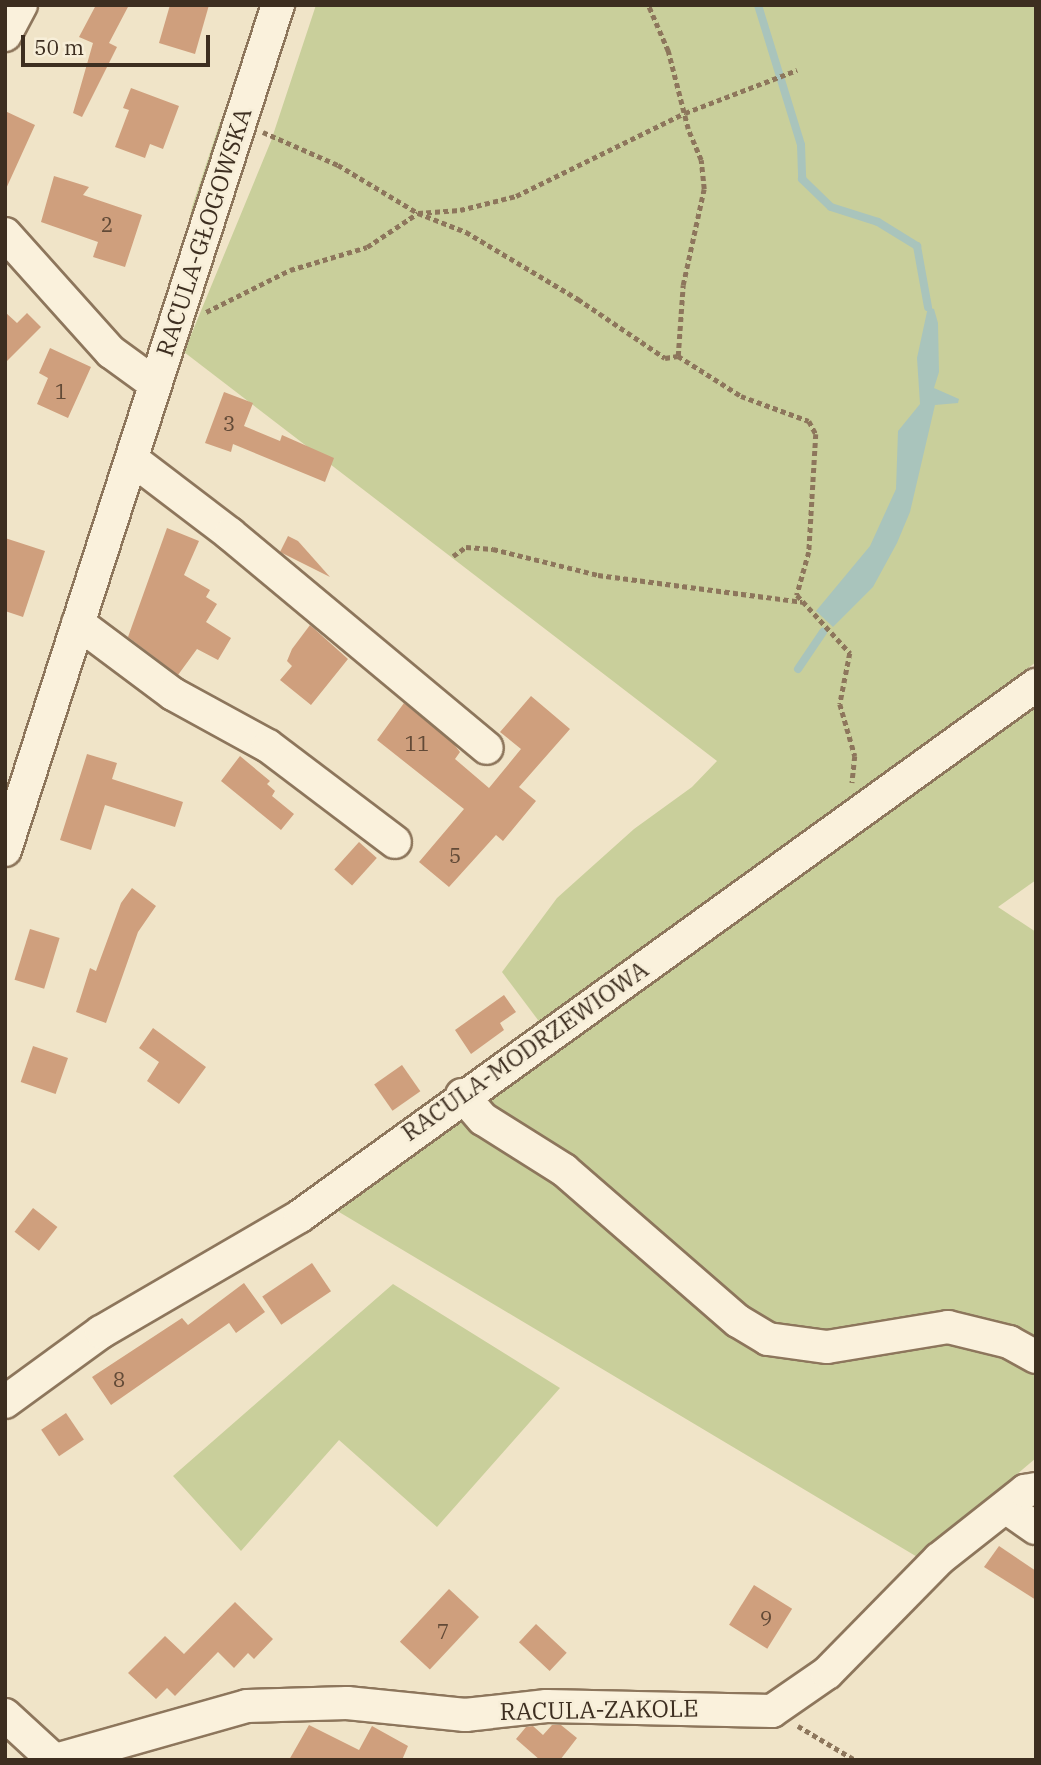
<!DOCTYPE html>
<meta charset="utf-8">
<style>
body{margin:0}
#map{position:relative;width:1041px;height:1765px;overflow:hidden;background:#f0e4c8;font-family:"IBM Plex Serif",serif}
div>[style]{position:absolute}
[style*='--x']{left:calc(var(--x)*1px);top:calc(var(--y)*1px);width:calc(var(--w)*1px);rotate:calc(var(--a)*1deg)}
.green>*{inset:0;background:#c9cf9b;transform-origin:0 0}
.water>*{inset:0;background:#a9c4bc}
.stream>*{height:8px;margin:-4px;padding:0 4px;transform-origin:4px;border-radius:4px;background:#a9c4bc}
.building>*{inset:0;background:#cf9f7d;transform-origin:0 0}
.path>*{height:4.5px;margin-top:-2.25px;transform-origin:0;background:repeating-linear-gradient(90deg,#8d765c 0 5px,transparent 0 8.5px)}
.roads{filter:drop-shadow(2px 0 #8d765c) drop-shadow(-2px 0 #8d765c) drop-shadow(0 2px #8d765c) drop-shadow(0 -2px #8d765c)}
.minor>*{height:32px;margin:-16px;padding:0 16px;transform-origin:16px;border-radius:16px;background:#faf1dc}
span{translate:-50% -50%;white-space:nowrap;text-align:center;line-height:1.15;-webkit-text-stroke:5px #f7eed8;paint-order:stroke}
.number-label{font-size:21px;color:#624a37}
.number-label span{-webkit-text-stroke-width:0}
.street-label{font-size:24px;color:#3d2e20}
.frame{position:absolute;inset:0;border:7px solid #3d2e20;pointer-events:none}
.scale{position:absolute;left:21px;top:35px;width:189px;height:32px;box-sizing:border-box;border:4px solid #3d2e20;border-top:0;padding-left:9px;font-size:21px;line-height:24px;white-space:nowrap;color:#3d2e20;-webkit-text-stroke:5px #f7eed8;paint-order:stroke}
</style>
<div id="map">
<div class="green">
<i style="left:258px;top:5px;width:5px;height:107px"></i>
<i style="clip-path:polygon(316px 5px,1036px 5px,1036px 662px,550px 1036px,502px 972px,557px 898px,634px 829px,692px 787px,717px 761px,184px 352px,271px 141px)"></i>
<i style="clip-path:polygon(220px 122px,223px 129px,179px 267px,192px 207px)"></i>
<i style="clip-path:polygon(1036px 696px,1036px 880px,998px 907px,1036px 932px,1036px 1458px,919px 1558px,334px 1209px)"></i>
<i style="clip-path:polygon(393px 1284px,560px 1388px,437px 1527px,339px 1440px,241px 1551px,173px 1476px)"></i>
</div>
<div class="water">
<i style="clip-path:polygon(928px 307px,934px 309px,938px 323px,939px 372px,934px 388px,959px 399px,958px 403px,935px 405px,910px 512px,897px 543px,873px 587px,833px 627px,816px 611px,870px 546px,896px 489px,898px 431px,920px 404px,917px 358px)"></i>
</div>
<div class="stream">
<i style="--x:758;--y:5;--w:146;--a:72.9"></i>
<i style="--x:801;--y:145;--w:34;--a:88"></i>
<i style="--x:802;--y:179;--w:40;--a:44"></i>
<i style="--x:831;--y:207;--w:49;--a:17.7"></i>
<i style="--x:878;--y:222;--w:46;--a:31.6"></i>
<i style="--x:917;--y:246;--w:62;--a:79.8"></i>
<i style="--x:798;--y:669;--w:45;--a:-56"></i>
</div>
<div class="building">
<i style="clip-path:polygon(96px 5px,129px 5px,109px 43px,117px 47px,82px 117px,73px 113px,93px 43px,79px 37px)"></i>
<i style="clip-path:polygon(170px 5px,209px 5px,195px 54px,159px 43px)"></i>
<i style="clip-path:polygon(131px 88px,179px 106px,163px 149px,150px 144px,145px 158px,115px 147px,129px 110px,123px 108px)"></i>
<i style="clip-path:polygon(5px 111px,35px 125px,5px 191px)"></i>
<i style="clip-path:polygon(54px 176px,89px 187px,83px 195px,142px 215px,125px 267px,93px 257px,98px 242px,41px 222px)"></i>
<i style="clip-path:polygon(5px 312px,17px 323px,27px 313px,41px 327px,5px 363px)"></i>
<i style="clip-path:polygon(50px 348px,91px 367px,68px 418px,37px 404px,48px 378px,39px 373px)"></i>
<i style="clip-path:polygon(224px 392px,253px 403px,244px 426px,280px 441px,282px 435px,334px 458px,325px 482px,233px 444px,231px 452px,205px 443px)"></i>
<i style="clip-path:polygon(167px 528px,199px 541px,184px 575px,210px 590px,206px 597px,217px 604px,206px 622px,231px 638px,218px 660px,197px 649px,178px 675px,128px 637px)"></i>
<i style="clip-path:polygon(288px 536px,298px 541px,330px 577px,280px 552px)"></i>
<i style="clip-path:polygon(5px 538px,45px 551px,23px 617px,5px 611px)"></i>
<i style="clip-path:polygon(310px 625px,348px 659px,311px 705px,280px 680px,292px 666px,287px 661px,292px 649px)"></i>
<i style="clip-path:polygon(531px 696px,570px 729px,519px 787px,536px 801px,503px 841px,496px 835px,449px 887px,419px 862px,464px 809px,377px 740px,404px 703px,453px 743px,460px 752px,455px 759px,489px 788px,521px 749px,500px 732px)"></i>
<i style="clip-path:polygon(87px 754px,117px 763px,112px 779px,183px 802px,175px 827px,105px 805px,91px 850px,60px 840px)"></i>
<i style="clip-path:polygon(240px 756px,270px 781px,267px 784px,275px 791px,272px 796px,294px 814px,281px 830px,221px 781px)"></i>
<i style="left:359px;top:842px;width:24px;height:37px;rotate:42deg"></i>
<i style="clip-path:polygon(132px 888px,156px 906px,138px 932px,106px 1023px,76px 1012px,90px 968px,96px 971px,121px 903px)"></i>
<i style="left:30px;top:929px;width:31px;height:53px;rotate:17deg"></i>
<i style="clip-path:polygon(504px 995px,516px 1012px,500px 1023px,504px 1030px,471px 1054px,455px 1030px)"></i>
<i style="clip-path:polygon(153px 1028px,206px 1067px,179px 1104px,147px 1081px,159px 1062px,139px 1048px)"></i>
<i style="left:33px;top:1046px;width:37px;height:38px;rotate:19deg"></i>
<i style="left:402px;top:1065px;width:32px;height:34px;rotate:55deg"></i>
<i style="left:33px;top:1208px;width:31px;height:30px;rotate:38deg"></i>
<i style="left:312px;top:1263px;width:34px;height:60px;rotate:56deg"></i>
<i style="clip-path:polygon(244px 1283px,265px 1312px,236px 1333px,229px 1323px,111px 1405px,92px 1377px,182px 1318px,188px 1325px)"></i>
<i style="left:66px;top:1413px;width:32px;height:30px;rotate:56deg"></i>
<i style="clip-path:polygon(999px 1546px,1036px 1571px,1036px 1600px,984px 1567px)"></i>
<i style="left:754px;top:1585px;width:45px;height:47px;rotate:32deg"></i>
<i style="left:449px;top:1589px;width:41px;height:72px;rotate:43deg"></i>
<i style="clip-path:polygon(235px 1602px,273px 1639px,254px 1659px,248px 1653px,234px 1668px,218px 1652px,175px 1696px,167px 1688px,156px 1699px,128px 1673px,165px 1636px,184px 1654px)"></i>
<i style="left:536px;top:1624px;width:42px;height:25px;rotate:43deg"></i>
<i style="clip-path:polygon(309px 1725px,359px 1750px,372px 1726px,408px 1746px,402px 1760px,289px 1760px)"></i>
<i style="clip-path:polygon(552px 1725px,561px 1725px,577px 1738px,560px 1760px,540px 1760px,516px 1739px,526px 1727px,533px 1726px,543px 1735px)"></i>
</div>
<div class="path">
<i style="--x:263;--y:132;--w:82;--a:23.7"></i>
<i style="--x:338;--y:165;--w:93;--a:31"></i>
<i style="--x:418;--y:213;--w:52;--a:21.6"></i>
<i style="--x:466;--y:232;--w:131;--a:30.9"></i>
<i style="--x:578;--y:299;--w:105;--a:34.1"></i>
<i style="--x:665;--y:358;--w:13;--a:-9"></i>
<i style="--x:678;--y:356;--w:71;--a:-86"></i>
<i style="--x:683;--y:285;--w:98;--a:-77.7"></i>
<i style="--x:704;--y:189;--w:29;--a:-96"></i>
<i style="--x:701;--y:160;--w:34;--a:-113"></i>
<i style="--x:688;--y:129;--w:81;--a:-104.4"></i>
<i style="--x:668;--y:51;--w:50;--a:-113.5"></i>
<i style="--x:206;--y:312;--w:94;--a:-26.6"></i>
<i style="--x:290;--y:270;--w:80;--a:-16.6"></i>
<i style="--x:367;--y:247;--w:61;--a:-33.7"></i>
<i style="--x:418;--y:213;--w:42;--a:-4.1"></i>
<i style="--x:460;--y:210;--w:58;--a:-14"></i>
<i style="--x:516;--y:196;--w:188;--a:-26.2"></i>
<i style="--x:685;--y:113;--w:120;--a:-21"></i>
<i style="--x:678;--y:356;--w:75;--a:32.4"></i>
<i style="--x:741;--y:396;--w:72;--a:20.2"></i>
<i style="--x:809;--y:421;--w:15;--a:62"></i>
<i style="--x:816;--y:434;--w:118;--a:93.4"></i>
<i style="--x:809;--y:552;--w:45;--a:105.6"></i>
<i style="--x:797;--y:595;--w:79;--a:47.6"></i>
<i style="--x:850;--y:653;--w:52;--a:101.1"></i>
<i style="--x:840;--y:704;--w:54;--a:73.9"></i>
<i style="--x:855;--y:756;--w:27;--a:96"></i>
<i style="--x:453;--y:556;--w:16;--a:-35"></i>
<i style="--x:466;--y:547;--w:27;--a:4"></i>
<i style="--x:493;--y:549;--w:108;--a:13.9"></i>
<i style="--x:598;--y:575;--w:206;--a:7.5"></i>
<i style="--x:798;--y:1726;--w:66;--a:30.8"></i>
</div>
<div class="roads">
<div class="minor">
<i style="--x:5;--y:35;--w:34;--a:-62"></i>
<i style="--x:5;--y:234;--w:159;--a:48.1"></i>
<i style="--x:111;--y:352;--w:54;--a:36"></i>
<i style="--x:133;--y:460;--w:122;--a:37.3"></i>
<i style="--x:230;--y:534;--w:334;--a:39.8"></i>
<i style="--x:78;--y:623;--w:119;--a:36.8"></i>
<i style="--x:173;--y:694;--w:108;--a:28.7"></i>
<i style="--x:268;--y:746;--w:159;--a:37.1"></i>
<i style="--x:5;--y:850;--w:888;--a:-72.1"></i>
<i style="--x:462;--y:1095;--w:32;--a:49"></i>
<i style="--x:483;--y:1119;--w:96;--a:32.2"></i>
<i style="--x:564;--y:1170;--w:230;--a:41"></i>
<i style="--x:738;--y:1321;--w:35;--a:31"></i>
<i style="--x:768;--y:1339;--w:60;--a:7.7"></i>
<i style="--x:827;--y:1347;--w:123;--a:-9.4"></i>
<i style="--x:948;--y:1327;--w:63;--a:13.8"></i>
<i style="--x:1009;--y:1342;--w:31;--a:29"></i>
<i style="--x:5;--y:1402;--w:119;--a:-36.1"></i>
<i style="--x:101;--y:1332;--w:230;--a:-30.2"></i>
<i style="--x:300;--y:1216;--w:908;--a:-35.81"></i>
<i style="--x:1007;--y:1508;--w:35;--a:35"></i>
<i style="--x:5;--y:1715;--w:67;--a:42.6"></i>
<i style="--x:56;--y:1760;--w:198;--a:-15.8"></i>
<i style="--x:247;--y:1706;--w:100;--a:-1.7"></i>
<i style="--x:347;--y:1703;--w:119;--a:5.8"></i>
<i style="--x:465;--y:1715;--w:82;--a:-6.3"></i>
<i style="--x:547;--y:1706;--w:225;--a:1.3"></i>
<i style="--x:772;--y:1711;--w:67;--a:-34.6"></i>
<i style="--x:827;--y:1673;--w:160;--a:-45.5"></i>
<i style="--x:939;--y:1559;--w:110;--a:-38.3"></i>
<i style="--x:1025;--y:1491;--w:11;--a:-10"></i>
</div>
</div>
<div class="number-label">
<span style="left:107px;top:224px">2</span>
<span style="left:61px;top:391px">1</span>
<span style="left:229px;top:423px">3</span>
<span style="left:417px;top:743px">11</span>
<span style="left:455px;top:855px">5</span>
<span style="left:119px;top:1379px">8</span>
<span style="left:766px;top:1618px">9</span>
<span style="left:443px;top:1631px">7</span>
</div>
<div class="street-label">
<span style="left:204px;top:232px;rotate:-72deg">RACULA-GŁOGOWSKA</span>
<span style="left:525px;top:1051px;rotate:-35deg">RACULA-MODRZEWIOWA</span>
<span style="left:599px;top:1710px;rotate:-1deg">RACULA-ZAKOLE</span>
</div>
<div class="frame"></div>
<div class="scale">50 m</div>
</div>
